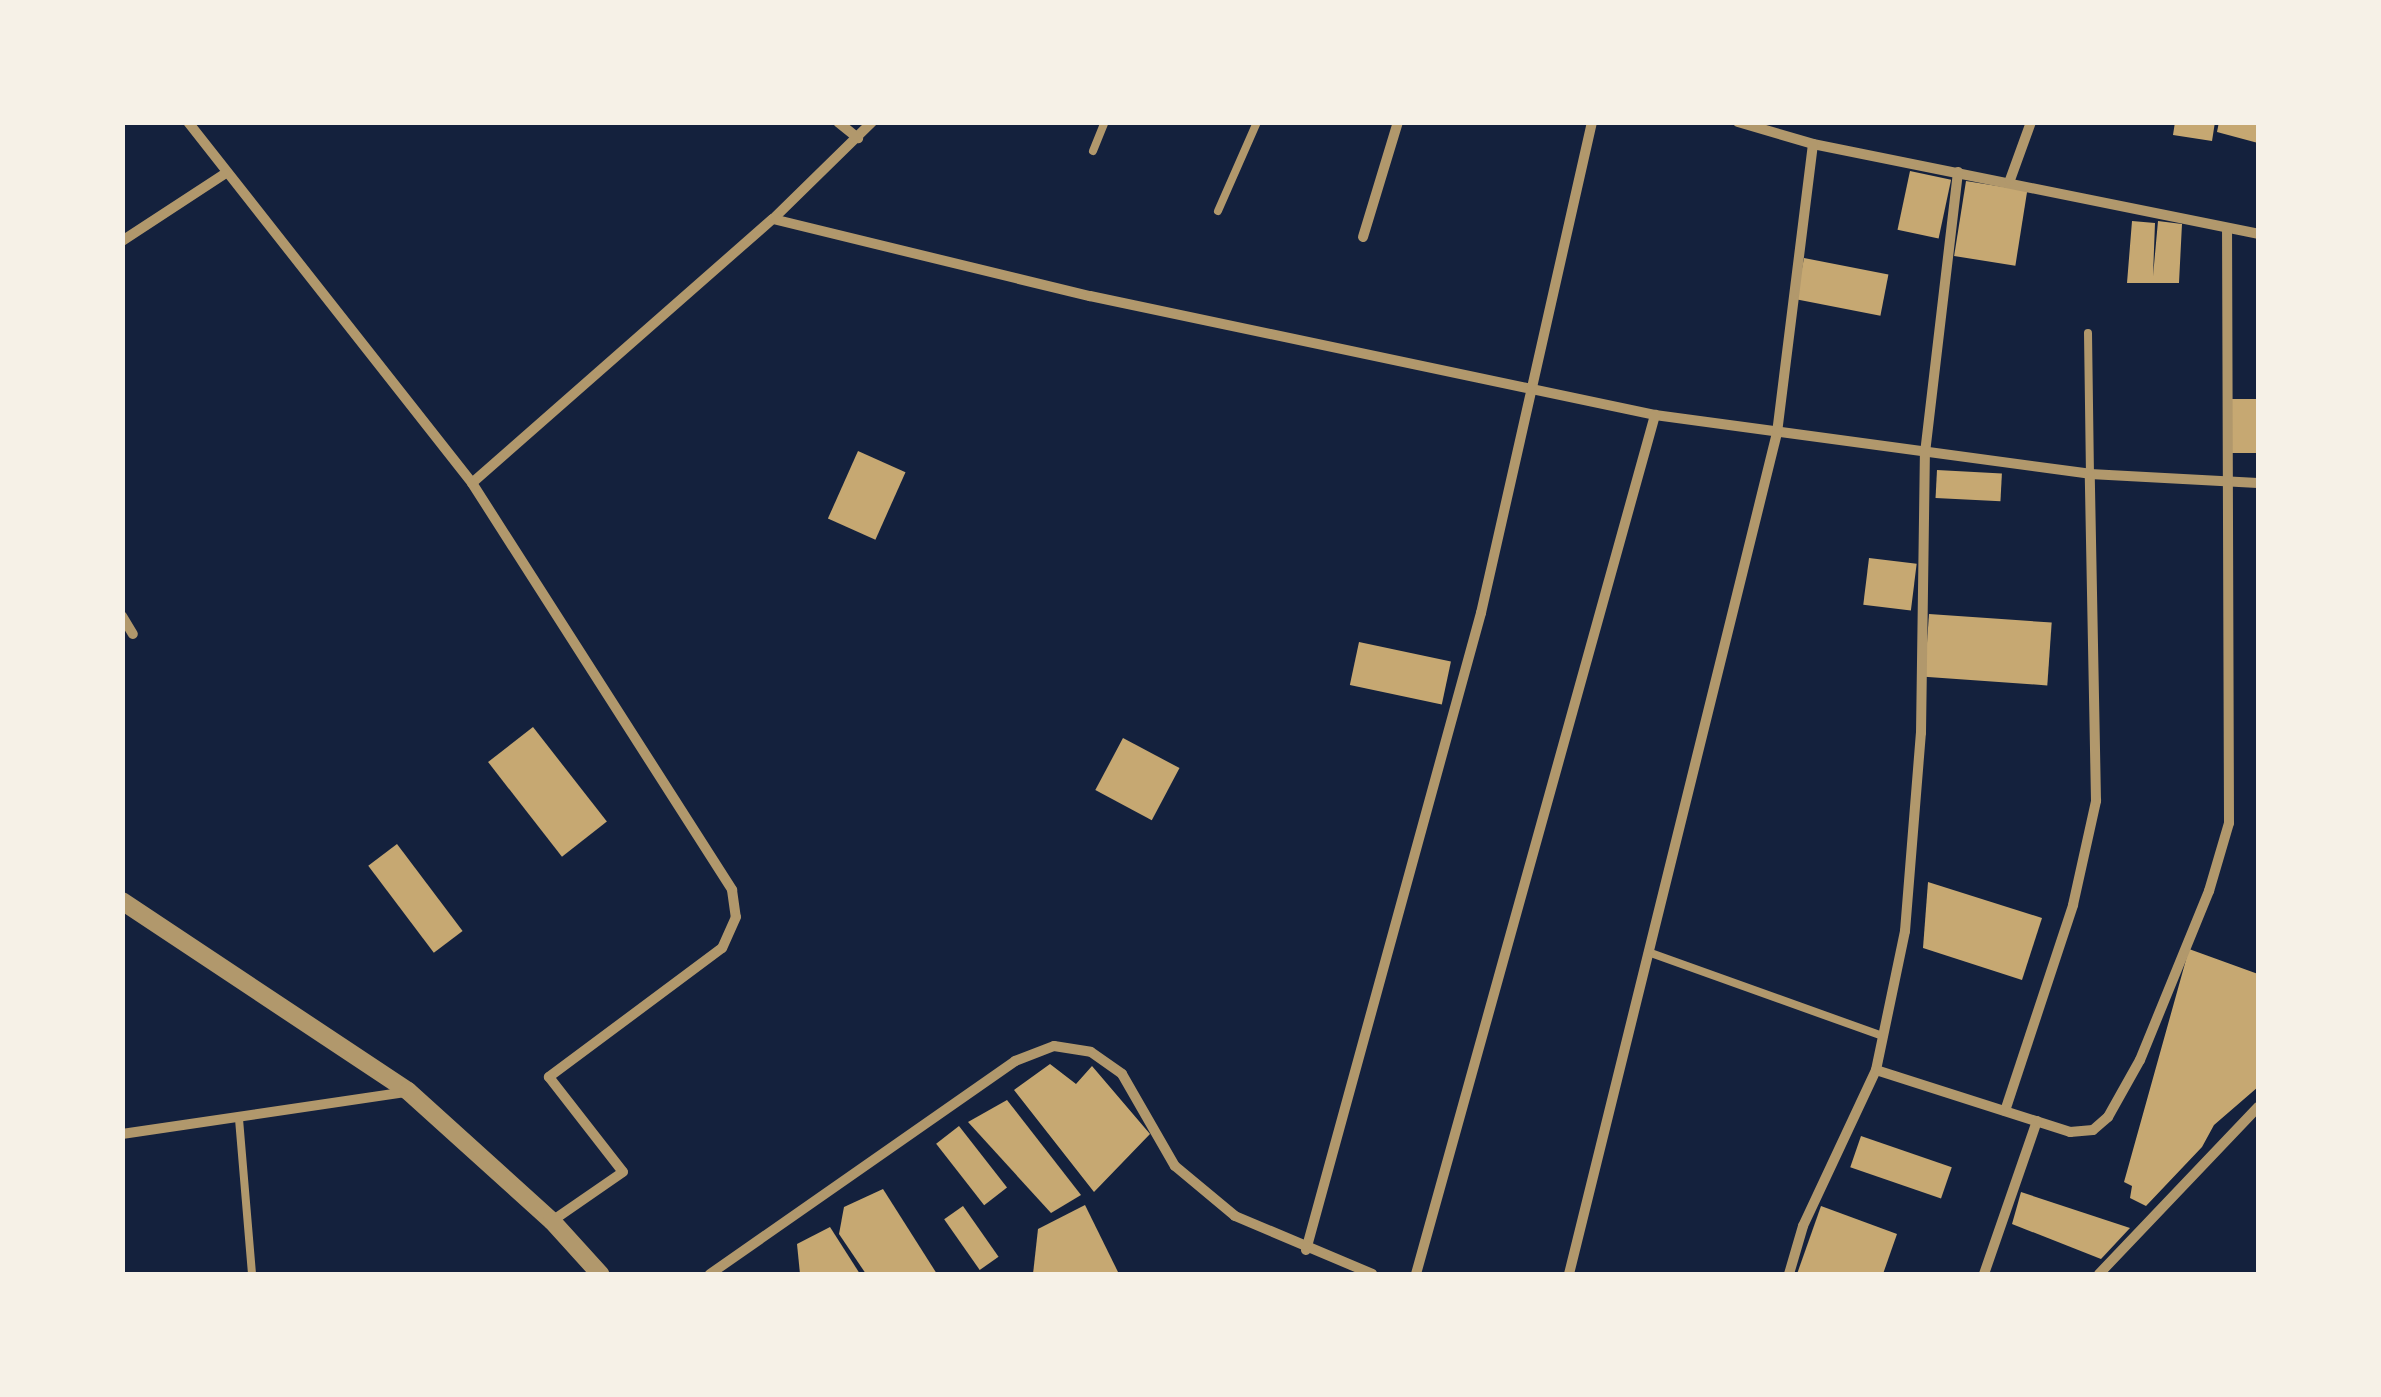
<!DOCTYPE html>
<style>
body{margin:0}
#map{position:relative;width:2381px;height:1397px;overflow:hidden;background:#14213d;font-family:Ubuntu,sans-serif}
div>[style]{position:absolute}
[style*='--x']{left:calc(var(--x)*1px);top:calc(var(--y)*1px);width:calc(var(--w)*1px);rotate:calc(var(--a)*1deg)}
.building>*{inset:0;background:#c6a872;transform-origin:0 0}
.service>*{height:8px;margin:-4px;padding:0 4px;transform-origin:4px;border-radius:4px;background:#b1986c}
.minor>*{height:10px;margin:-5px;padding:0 5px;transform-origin:5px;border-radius:5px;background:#b1986c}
.tertiary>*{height:18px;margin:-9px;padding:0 9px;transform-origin:9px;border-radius:9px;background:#b1986c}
span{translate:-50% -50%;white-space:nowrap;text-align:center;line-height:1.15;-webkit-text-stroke:9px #f6f1e7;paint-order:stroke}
.frame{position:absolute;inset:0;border:125px solid #f6f1e7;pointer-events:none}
</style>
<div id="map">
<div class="building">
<i style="clip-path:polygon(2175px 122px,2215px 122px,2212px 141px,2173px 135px)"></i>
<i style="clip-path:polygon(2219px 122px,2258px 122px,2258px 143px,2217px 132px)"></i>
<i style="left:1910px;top:171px;width:42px;height:60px;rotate:12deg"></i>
<i style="left:1966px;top:181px;width:62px;height:76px;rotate:9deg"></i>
<i style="clip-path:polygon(2132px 221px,2155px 223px,2153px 276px,2158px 221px,2182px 224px,2179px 283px,2127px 283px)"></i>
<i style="left:1804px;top:258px;width:86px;height:42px;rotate:11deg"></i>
<i style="left:2231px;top:399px;width:27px;height:54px"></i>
<i style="left:858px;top:451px;width:52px;height:74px;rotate:24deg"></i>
<i style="left:1937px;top:470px;width:65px;height:28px;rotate:3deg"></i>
<i style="left:1869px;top:558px;width:48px;height:47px;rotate:7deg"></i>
<i style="left:1929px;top:614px;width:123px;height:63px;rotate:4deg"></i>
<i style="left:1359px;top:642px;width:94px;height:44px;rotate:12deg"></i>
<i style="left:533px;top:727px;width:120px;height:57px;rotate:52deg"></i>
<i style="left:1123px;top:738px;width:64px;height:59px;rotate:28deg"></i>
<i style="left:397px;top:844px;width:109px;height:36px;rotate:53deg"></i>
<i style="clip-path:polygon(1928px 882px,2042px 918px,2022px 980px,1923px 948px)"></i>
<i style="clip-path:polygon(2189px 949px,2258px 974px,2258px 1087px,2214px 1125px,2202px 1147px,2146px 1206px,2130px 1198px,2132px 1186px,2124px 1182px)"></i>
<i style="clip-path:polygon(1050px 1064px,1076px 1084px,1092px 1066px,1150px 1134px,1094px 1192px,1014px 1090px)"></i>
<i style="clip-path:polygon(1007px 1100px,1081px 1195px,1051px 1213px,968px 1122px)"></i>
<i style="left:959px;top:1126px;width:78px;height:29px;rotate:52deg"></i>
<i style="left:1861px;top:1136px;width:96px;height:33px;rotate:19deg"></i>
<i style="clip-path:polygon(883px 1189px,937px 1274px,866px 1274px,839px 1234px,844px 1207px)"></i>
<i style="clip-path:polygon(2021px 1192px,2130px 1228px,2101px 1259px,2012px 1224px)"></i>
<i style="clip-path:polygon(1085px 1205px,1119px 1274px,1033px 1274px,1038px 1229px)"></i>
<i style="left:963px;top:1206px;width:62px;height:23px;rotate:55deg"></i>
<i style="clip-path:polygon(1821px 1206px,1897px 1234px,1883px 1274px,1797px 1274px)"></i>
<i style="clip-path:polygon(830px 1227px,860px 1274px,800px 1274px,797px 1244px)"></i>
</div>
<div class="service">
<i style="--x:1093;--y:151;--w:31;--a:-68"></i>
<i style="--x:1218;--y:211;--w:97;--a:-66.3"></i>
<i style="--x:2088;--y:333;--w:141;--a:89.2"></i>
<i style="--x:1648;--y:952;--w:250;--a:19.7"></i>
<i style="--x:239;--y:1119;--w:156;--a:85.2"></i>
</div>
<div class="minor">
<i style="--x:188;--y:122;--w:459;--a:51.8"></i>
<i style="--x:472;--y:483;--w:483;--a:57.4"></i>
<i style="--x:732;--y:890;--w:27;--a:82"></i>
<i style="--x:736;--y:917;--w:34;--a:114"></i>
<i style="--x:722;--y:948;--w:216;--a:143.3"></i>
<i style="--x:549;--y:1077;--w:120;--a:52.1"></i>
<i style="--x:623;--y:1172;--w:86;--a:145.4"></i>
<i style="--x:838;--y:122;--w:26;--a:39"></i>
<i style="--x:1738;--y:122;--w:78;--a:16.3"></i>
<i style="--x:1813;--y:144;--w:454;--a:11.4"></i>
<i style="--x:2010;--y:180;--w:62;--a:-70.1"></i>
<i style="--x:773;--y:219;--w:326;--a:13.7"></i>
<i style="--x:1090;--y:296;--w:577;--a:11.89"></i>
<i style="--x:1655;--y:415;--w:439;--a:7.7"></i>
<i style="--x:2090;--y:474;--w:168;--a:3.1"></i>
<i style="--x:1363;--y:237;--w:120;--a:-73.1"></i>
<i style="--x:122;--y:241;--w:124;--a:-33.2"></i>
<i style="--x:472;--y:483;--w:400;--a:-41.3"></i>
<i style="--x:773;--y:219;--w:139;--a:-44.4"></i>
<i style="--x:122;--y:616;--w:21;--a:59"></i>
<i style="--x:1876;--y:1070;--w:204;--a:17.7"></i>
<i style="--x:2070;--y:1132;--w:23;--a:-5"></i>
<i style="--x:2093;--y:1130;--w:20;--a:-41"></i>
<i style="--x:2108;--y:1117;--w:65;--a:-60.7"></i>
<i style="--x:2140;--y:1060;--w:183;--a:-67.8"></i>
<i style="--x:2209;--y:891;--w:71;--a:-73.6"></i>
<i style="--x:2229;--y:823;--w:595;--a:-90.19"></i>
<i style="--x:2005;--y:1111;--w:217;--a:-71.7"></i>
<i style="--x:2073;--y:905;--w:107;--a:-77.5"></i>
<i style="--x:2096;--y:801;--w:327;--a:-91.1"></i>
<i style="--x:122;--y:1134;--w:288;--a:-8.4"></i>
<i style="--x:1306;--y:1250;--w:661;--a:-74.64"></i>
<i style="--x:1481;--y:613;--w:503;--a:-77.26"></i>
<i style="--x:710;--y:1274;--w:372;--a:-34.9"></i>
<i style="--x:1015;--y:1061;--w:42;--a:-21"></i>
<i style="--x:1054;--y:1046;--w:37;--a:9"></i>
<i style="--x:1091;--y:1052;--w:38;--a:35"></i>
<i style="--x:1122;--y:1074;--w:106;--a:60.1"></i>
<i style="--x:1175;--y:1166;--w:78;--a:39.8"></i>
<i style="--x:1235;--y:1216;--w:149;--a:22.9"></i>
<i style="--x:1416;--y:1274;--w:892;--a:-74.45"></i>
<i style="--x:1569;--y:1274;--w:866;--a:-76.11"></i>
<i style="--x:1777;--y:433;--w:291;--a:-82.9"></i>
<i style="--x:1789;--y:1274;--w:50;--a:-73.7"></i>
<i style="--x:1803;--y:1226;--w:172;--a:-64.9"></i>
<i style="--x:1876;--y:1070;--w:142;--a:-78.2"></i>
<i style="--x:1905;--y:931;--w:199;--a:-85.4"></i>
<i style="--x:1921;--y:733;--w:280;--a:-89.2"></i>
<i style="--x:1925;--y:453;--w:283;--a:-83.3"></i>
<i style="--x:1984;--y:1274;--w:162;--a:-70.9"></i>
<i style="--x:2099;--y:1274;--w:231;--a:-46.4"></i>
</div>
<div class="tertiary">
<i style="--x:122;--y:901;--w:343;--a:33.6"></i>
<i style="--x:408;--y:1091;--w:194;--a:42.1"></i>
<i style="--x:552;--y:1221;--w:72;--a:47.8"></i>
</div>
<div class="frame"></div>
</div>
